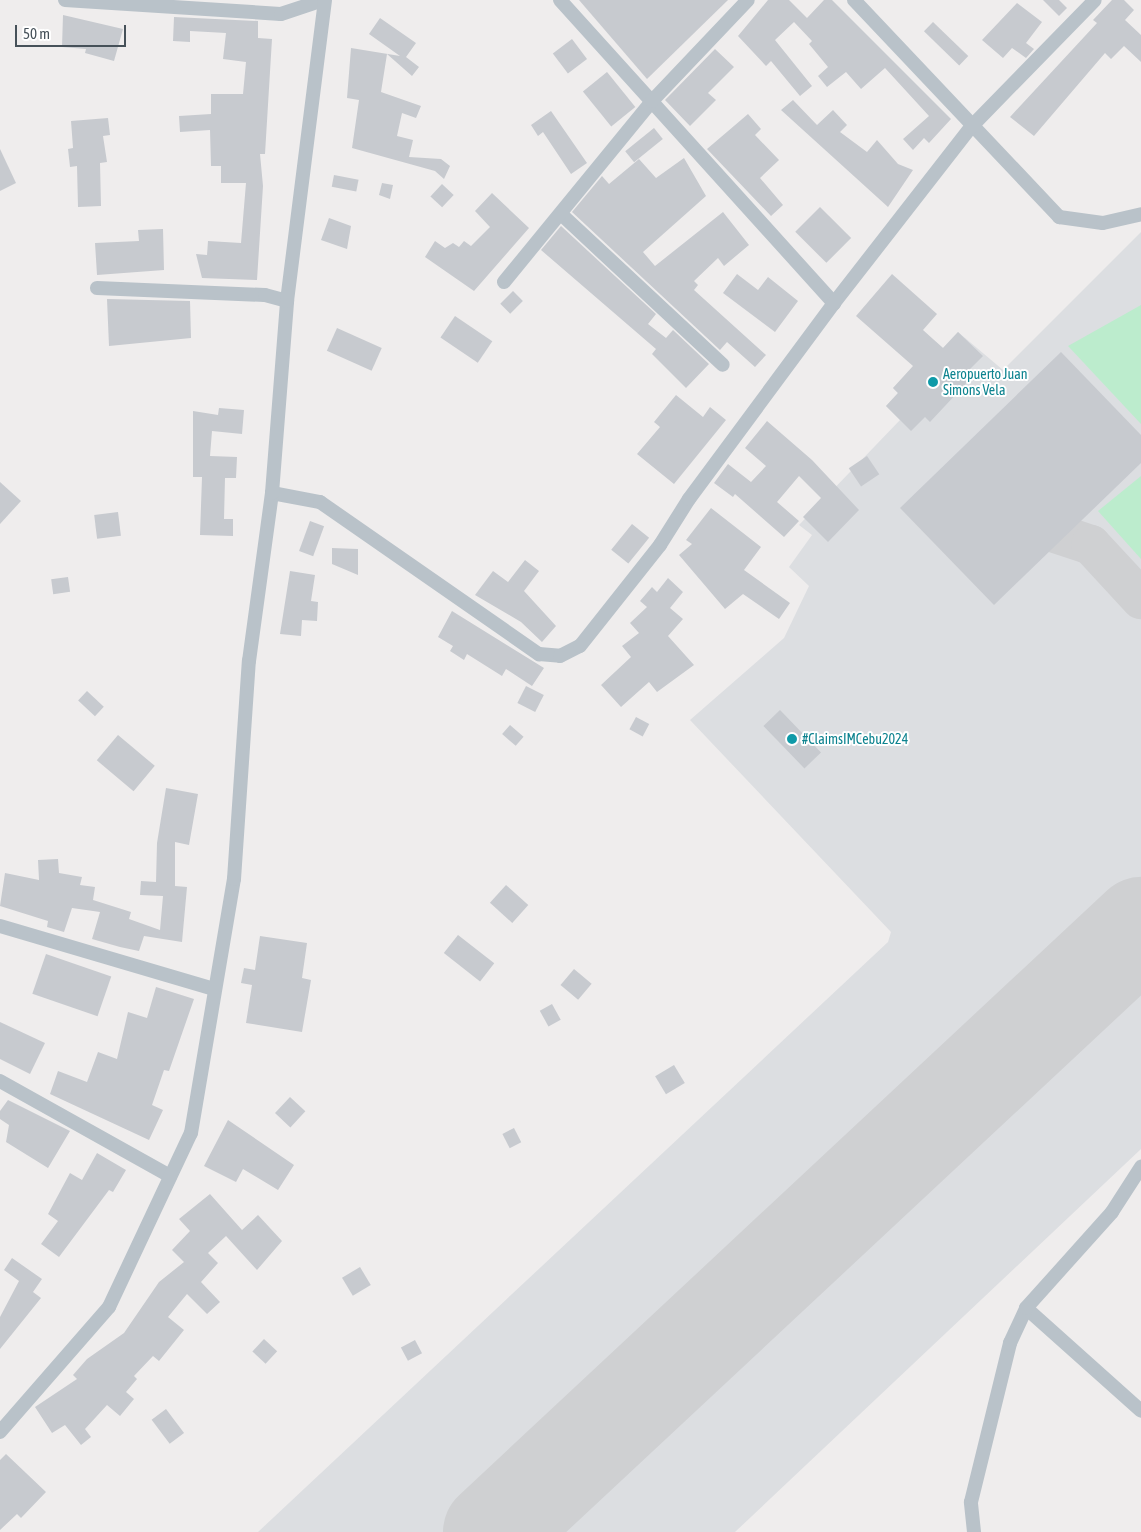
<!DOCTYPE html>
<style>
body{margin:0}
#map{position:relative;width:1141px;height:1532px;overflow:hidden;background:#efeded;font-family:"Asap Condensed",sans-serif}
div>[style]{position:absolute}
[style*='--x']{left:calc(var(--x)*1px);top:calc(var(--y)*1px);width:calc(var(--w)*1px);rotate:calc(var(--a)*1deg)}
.airport>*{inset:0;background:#dcdee1}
.green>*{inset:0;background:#bceccd}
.taxiway>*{height:40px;margin:-20px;padding:0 20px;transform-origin:20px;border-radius:20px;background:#cfd0d2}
.runway>*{height:100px;margin:-50px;padding:0 50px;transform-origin:50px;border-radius:50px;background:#cfd0d2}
.building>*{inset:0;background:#c7cacf;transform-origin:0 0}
.minor>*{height:14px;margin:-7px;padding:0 7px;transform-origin:7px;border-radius:7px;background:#b9c2c9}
.dots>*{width:14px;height:14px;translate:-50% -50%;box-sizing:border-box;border:2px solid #fff;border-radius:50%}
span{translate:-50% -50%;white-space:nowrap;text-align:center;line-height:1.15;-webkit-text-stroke:4px #fff;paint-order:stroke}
.culture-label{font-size:14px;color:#0d838f}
.left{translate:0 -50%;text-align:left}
.scale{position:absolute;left:15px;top:25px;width:111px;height:22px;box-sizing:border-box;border:2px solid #465159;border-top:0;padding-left:6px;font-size:15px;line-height:18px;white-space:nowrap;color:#465159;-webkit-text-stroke:4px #fff;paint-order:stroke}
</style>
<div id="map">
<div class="airport">
<i style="clip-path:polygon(1141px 232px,1141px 1149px,735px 1532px,258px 1532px,888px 942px,891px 932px,690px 720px,784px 638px,809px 586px,789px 567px,812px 535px,799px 525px,900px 420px,886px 406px,898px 393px,893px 388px,936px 342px,943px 348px,958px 332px,1003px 370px)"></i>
</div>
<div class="green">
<i style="clip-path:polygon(1141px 305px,1141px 424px,1068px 346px)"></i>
<i style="clip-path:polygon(1141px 476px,1141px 559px,1098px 511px)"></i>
</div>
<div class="taxiway">
<i style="--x:1011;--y:528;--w:38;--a:5"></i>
<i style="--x:1049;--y:531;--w:44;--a:18.4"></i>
<i style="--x:1091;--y:545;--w:74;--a:47.2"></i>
</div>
<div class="runway">
<i style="--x:493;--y:1532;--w:887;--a:-43.03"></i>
</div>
<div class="building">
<i style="clip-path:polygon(579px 0,728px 0,647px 79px)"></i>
<i style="clip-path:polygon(768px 0,789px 0,807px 18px,824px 0,832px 0,951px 119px,929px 143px,924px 138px,913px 150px,903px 139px,929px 116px,885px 68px,861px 89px,846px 72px,827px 87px,818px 76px,828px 67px,809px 44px,812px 41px,794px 22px,775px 40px,812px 86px,800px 96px,771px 61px,766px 66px,738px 36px)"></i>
<i style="clip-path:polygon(1043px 0,1059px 0,1067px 8px,1059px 16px)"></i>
<i style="clip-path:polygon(1112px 0,1124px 0,1134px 10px,1125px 20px,1141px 35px,1141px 62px,1124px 46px,1111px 59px,1105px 53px,1034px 136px,1010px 117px,1097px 23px,1093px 20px)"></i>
<i style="clip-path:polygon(1017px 3px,1042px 22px,1026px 43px,1034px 49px,1026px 58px,1012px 48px,1003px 58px,982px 40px)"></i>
<i style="clip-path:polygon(63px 15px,123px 29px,114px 61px,85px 53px,86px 49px,62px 47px)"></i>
<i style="clip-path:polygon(174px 17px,258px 21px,258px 38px,272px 39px,265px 154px,260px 154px,263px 186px,257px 280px,202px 278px,196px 254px,207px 255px,208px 241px,241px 243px,246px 183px,221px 183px,221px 166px,211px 166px,210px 130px,180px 132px,179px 116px,211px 114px,211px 94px,243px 94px,246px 62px,223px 59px,226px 33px,190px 31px,190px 42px,173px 41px)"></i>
<i style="clip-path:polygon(380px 18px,416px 43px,406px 57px,419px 67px,412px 76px,387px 54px,381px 92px,421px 106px,416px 118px,402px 113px,397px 136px,413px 140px,409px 157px,441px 159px,450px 166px,444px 179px,435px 171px,352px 148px,359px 100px,347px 98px,351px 48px,400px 56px,369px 34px)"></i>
<i style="left:933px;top:22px;width:49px;height:13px;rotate:44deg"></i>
<i style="left:572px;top:39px;width:25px;height:24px;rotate:53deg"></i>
<i style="clip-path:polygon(715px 49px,734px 67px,708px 93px,716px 100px,690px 126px,665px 100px)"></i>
<i style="left:607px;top:72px;width:45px;height:31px;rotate:51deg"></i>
<i style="clip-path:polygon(793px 100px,817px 125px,833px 110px,847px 125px,840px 132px,867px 152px,877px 140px,898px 164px,913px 170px,888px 207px,781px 110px)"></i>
<i style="clip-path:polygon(551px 111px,587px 163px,571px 174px,543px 132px,538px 136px,531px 125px)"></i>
<i style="clip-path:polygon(748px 114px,761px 129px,755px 135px,779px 160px,760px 178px,783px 205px,771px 216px,707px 149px)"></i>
<i style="clip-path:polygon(108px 118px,110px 135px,103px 136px,107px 162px,100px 163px,101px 206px,78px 207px,77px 166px,70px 167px,68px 149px,73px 148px,71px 121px)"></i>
<i style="left:654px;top:128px;width:14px;height:37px;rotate:51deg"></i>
<i style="clip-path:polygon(0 149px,16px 183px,0 191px)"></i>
<i style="clip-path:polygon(684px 158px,706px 196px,643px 252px,655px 266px,723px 212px,749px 245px,724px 266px,718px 258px,694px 281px,698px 285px,694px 290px,766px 355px,755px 367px,727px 342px,720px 350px,572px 212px,602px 176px,609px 184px,639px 159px,656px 178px)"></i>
<i style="left:334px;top:175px;width:25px;height:12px;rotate:11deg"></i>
<i style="clip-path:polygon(382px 183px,393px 185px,390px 199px,379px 195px)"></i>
<i style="left:442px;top:184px;width:16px;height:17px;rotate:43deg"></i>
<i style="clip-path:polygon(492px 193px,529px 228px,474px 291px,425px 257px,435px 241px,445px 248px,453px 243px,459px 247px,464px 241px,471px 246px,490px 227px,475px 211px)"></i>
<i style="left:820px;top:207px;width:44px;height:35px;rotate:45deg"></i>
<i style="clip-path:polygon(329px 218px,351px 226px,347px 249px,321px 240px)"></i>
<i style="clip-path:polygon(561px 226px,656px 314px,648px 324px,666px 338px,673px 330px,709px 364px,686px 388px,652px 354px,656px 349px,541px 250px)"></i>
<i style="clip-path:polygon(163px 229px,164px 270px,97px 275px,95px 243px,139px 241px,138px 230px)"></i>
<i style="clip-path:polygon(737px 274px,758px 290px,768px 277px,798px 301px,775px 332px,723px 293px)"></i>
<i style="clip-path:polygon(892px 274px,937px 314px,923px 330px,943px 348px,958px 332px,983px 356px,968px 371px,973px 376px,930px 422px,925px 417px,911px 431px,886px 406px,898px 393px,893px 388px,913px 366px,856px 316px)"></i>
<i style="left:513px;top:291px;width:14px;height:18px;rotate:45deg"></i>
<i style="clip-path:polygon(107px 299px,190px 301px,191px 338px,109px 346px)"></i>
<i style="left:455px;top:316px;width:45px;height:26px;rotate:34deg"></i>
<i style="left:337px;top:328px;width:49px;height:25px;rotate:24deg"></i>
<i style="clip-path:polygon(1061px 352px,1141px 435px,1141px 463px,994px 605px,900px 508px)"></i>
<i style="clip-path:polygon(676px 395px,703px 417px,710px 407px,726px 420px,674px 484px,637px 454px,660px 427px,654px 422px)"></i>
<i style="clip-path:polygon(219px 408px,244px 410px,242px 434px,212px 431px,210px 456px,237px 457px,236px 478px,225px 478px,224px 519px,233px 519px,233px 536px,200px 535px,202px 477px,193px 477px,193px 411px,218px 415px)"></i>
<i style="clip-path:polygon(767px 421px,812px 460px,859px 510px,828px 542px,803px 517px,821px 498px,799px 476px,777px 502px,799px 521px,784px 537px,735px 494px,733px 497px,714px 483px,728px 464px,751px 482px,766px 466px,745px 448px)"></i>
<i style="left:867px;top:456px;width:22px;height:22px;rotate:56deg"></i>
<i style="clip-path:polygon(0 482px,21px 501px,0 524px)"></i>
<i style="clip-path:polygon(711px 508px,761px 547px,744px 570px,790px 603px,779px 619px,743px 594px,725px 609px,679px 555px,692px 544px,686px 540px)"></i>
<i style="left:118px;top:512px;width:24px;height:24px;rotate:83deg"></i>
<i style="left:310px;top:521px;width:15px;height:32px;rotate:20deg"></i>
<i style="left:632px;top:524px;width:22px;height:33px;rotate:39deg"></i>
<i style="clip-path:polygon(332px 548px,358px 549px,358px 575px,332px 564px)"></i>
<i style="clip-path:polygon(525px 560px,539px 571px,524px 591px,556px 626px,542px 642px,521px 622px,475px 595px,493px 571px,508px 582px)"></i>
<i style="clip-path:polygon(290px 571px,315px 575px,311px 601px,318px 602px,317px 621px,302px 620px,301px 636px,280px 634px)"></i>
<i style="left:68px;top:577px;width:15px;height:17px;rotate:82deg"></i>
<i style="clip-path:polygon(668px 578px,683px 592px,670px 608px,683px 619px,668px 636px,694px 665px,657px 692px,649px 682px,621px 707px,601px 685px,631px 657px,622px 646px,639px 633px,630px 623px,647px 607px,640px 601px,652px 587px,657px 592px)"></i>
<i style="clip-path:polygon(452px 611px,544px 668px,532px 686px,506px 669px,502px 676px,467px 654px,464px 660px,450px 651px,453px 646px,438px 637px)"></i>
<i style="left:526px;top:686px;width:20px;height:19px;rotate:27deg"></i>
<i style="left:87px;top:691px;width:23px;height:13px;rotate:43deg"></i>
<i style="left:780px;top:710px;width:59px;height:23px;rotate:46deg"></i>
<i style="left:636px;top:717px;width:15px;height:14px;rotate:28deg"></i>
<i style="left:510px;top:725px;width:18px;height:12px;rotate:41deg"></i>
<i style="left:118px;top:735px;width:48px;height:33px;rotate:40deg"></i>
<i style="clip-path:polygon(166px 788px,198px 794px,189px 845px,175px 842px,175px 886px,187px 887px,182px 942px,144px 936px,139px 951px,120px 947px,92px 939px,100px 912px,72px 908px,64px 932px,47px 927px,48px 921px,0 906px,5px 873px,39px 880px,38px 860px,58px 859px,59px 873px,82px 877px,80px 885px,95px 887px,93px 900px,131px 912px,129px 919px,160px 930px,163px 896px,140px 895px,141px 881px,156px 882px,157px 843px)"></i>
<i style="left:506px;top:885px;width:30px;height:24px;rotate:42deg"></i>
<i style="left:458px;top:935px;width:46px;height:23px;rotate:38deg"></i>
<i style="clip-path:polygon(260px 936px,307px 943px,302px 978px,311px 980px,302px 1032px,246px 1023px,252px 985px,241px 983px,244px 968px,255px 970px)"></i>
<i style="left:46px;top:954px;width:69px;height:42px;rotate:19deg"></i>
<i style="left:574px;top:969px;width:23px;height:21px;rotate:40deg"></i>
<i style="clip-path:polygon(156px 987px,194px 999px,169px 1071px,164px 1070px,152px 1105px,163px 1110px,149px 1140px,50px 1094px,58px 1071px,87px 1082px,98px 1052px,117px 1059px,128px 1012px,147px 1018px)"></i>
<i style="left:552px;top:1004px;width:18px;height:14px;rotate:61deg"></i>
<i style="clip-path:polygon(0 1022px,45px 1043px,30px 1074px,0 1059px)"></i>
<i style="left:674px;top:1065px;width:21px;height:22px;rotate:59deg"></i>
<i style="left:290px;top:1097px;width:21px;height:22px;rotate:43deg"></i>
<i style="clip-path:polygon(8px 1100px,70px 1131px,48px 1168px,6px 1142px,9px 1125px,0 1119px,0 1111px)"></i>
<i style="clip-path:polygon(228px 1120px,294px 1165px,278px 1190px,243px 1169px,236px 1182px,204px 1166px)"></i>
<i style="left:514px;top:1128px;width:16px;height:13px;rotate:63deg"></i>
<i style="clip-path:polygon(97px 1153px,126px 1170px,113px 1192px,109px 1190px,59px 1257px,41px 1244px,58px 1221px,48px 1214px,70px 1173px,82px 1180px)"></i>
<i style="clip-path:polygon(210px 1194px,242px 1230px,258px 1215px,282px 1241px,257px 1270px,226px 1236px,208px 1253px,218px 1263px,201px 1282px,220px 1302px,207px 1314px,187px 1294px,168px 1317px,184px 1330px,159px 1361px,153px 1356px,134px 1376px,137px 1379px,126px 1392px,134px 1399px,120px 1416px,107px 1405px,85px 1429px,91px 1437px,81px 1445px,65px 1425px,52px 1433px,35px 1407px,77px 1379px,73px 1375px,87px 1359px,124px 1333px,159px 1282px,184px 1262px,172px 1250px,190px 1231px,179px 1219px)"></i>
<i style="clip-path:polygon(12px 1258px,42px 1279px,33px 1292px,41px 1298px,0 1349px,0 1317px,19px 1281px,4px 1270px)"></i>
<i style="left:360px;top:1267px;width:21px;height:21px;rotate:59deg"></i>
<i style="left:264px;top:1339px;width:18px;height:17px;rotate:43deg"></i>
<i style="left:415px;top:1340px;width:15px;height:16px;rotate:62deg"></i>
<i style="left:166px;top:1409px;width:30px;height:18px;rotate:53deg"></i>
<i style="clip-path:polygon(6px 1454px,46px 1492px,21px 1518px,17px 1514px,0 1530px,0 1460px)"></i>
</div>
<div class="minor">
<i style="--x:65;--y:0;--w:216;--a:3.7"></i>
<i style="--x:281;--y:14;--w:44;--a:-18.4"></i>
<i style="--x:560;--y:0;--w:409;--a:47.9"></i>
<i style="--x:854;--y:0;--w:299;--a:46.6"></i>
<i style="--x:1059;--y:217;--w:44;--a:7.8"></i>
<i style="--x:1103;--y:223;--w:39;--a:-13"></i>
<i style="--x:561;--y:214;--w:221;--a:43"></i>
<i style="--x:504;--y:282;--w:234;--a:-50.7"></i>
<i style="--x:652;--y:101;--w:139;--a:-46.5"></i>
<i style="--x:97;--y:288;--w:168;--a:2.4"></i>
<i style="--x:265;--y:295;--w:23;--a:15"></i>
<i style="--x:272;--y:493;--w:49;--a:10.6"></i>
<i style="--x:320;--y:502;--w:267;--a:34.8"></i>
<i style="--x:539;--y:654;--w:21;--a:5"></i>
<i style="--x:560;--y:656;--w:22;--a:-27"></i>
<i style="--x:580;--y:646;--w:129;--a:-51.6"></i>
<i style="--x:660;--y:545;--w:54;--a:-57.8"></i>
<i style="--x:689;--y:499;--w:244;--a:-53.5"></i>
<i style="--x:834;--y:303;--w:223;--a:-52.1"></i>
<i style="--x:971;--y:127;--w:177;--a:-45.7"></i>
<i style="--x:0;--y:926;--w:223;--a:16.4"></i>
<i style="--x:0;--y:1081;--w:195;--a:29.2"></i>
<i style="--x:1026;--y:1308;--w:154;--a:41.8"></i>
<i style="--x:0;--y:1432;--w:166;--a:-48.9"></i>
<i style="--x:109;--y:1307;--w:192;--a:-64.8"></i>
<i style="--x:191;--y:1133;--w:258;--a:-80.4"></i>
<i style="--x:234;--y:879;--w:219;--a:-86.1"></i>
<i style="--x:249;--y:661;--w:170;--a:-82.2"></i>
<i style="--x:272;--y:493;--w:193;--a:-85.5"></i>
<i style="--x:287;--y:301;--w:303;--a:-82.8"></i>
<i style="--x:974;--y:1532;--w:30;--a:-96"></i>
<i style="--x:971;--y:1502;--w:164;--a:-76.2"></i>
<i style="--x:1010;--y:1343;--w:38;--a:-65"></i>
<i style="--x:1026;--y:1308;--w:129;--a:-48.1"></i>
<i style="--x:1112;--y:1212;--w:54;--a:-57.2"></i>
</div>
<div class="dots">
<i style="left:933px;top:382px;background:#0f9aa8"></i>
<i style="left:792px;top:739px;background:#0f9aa8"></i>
</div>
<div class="culture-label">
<span class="left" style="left:943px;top:382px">Aeropuerto Juan<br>Simons Vela</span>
<span class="left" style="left:802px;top:739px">#ClaimsIMCebu2024</span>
</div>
<div class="scale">50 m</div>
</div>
